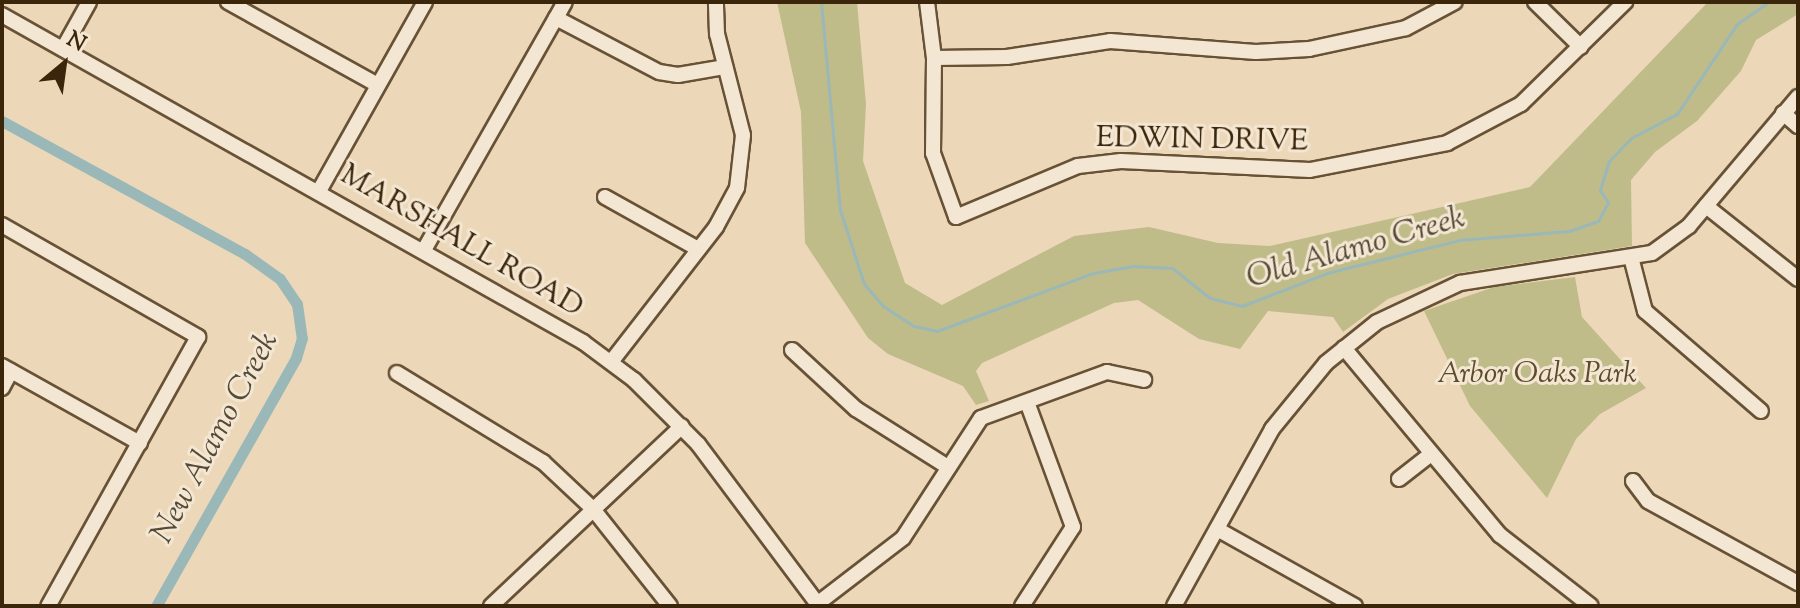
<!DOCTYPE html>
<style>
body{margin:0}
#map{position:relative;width:1800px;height:608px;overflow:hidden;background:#ecd8b9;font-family:"Sorts Mill Goudy",serif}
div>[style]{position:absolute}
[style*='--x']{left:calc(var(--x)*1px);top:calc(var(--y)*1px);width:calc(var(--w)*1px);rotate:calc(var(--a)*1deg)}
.green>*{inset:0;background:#bfbc8a}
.stream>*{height:3px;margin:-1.5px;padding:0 1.5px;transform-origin:1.5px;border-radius:1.5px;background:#9bb8b8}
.canal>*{height:11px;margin:-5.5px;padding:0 5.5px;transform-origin:5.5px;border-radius:5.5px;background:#9bb8b8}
.roads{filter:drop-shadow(2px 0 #685236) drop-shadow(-2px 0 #685236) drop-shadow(0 2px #685236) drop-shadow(0 -2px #685236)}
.minor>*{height:14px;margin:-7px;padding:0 7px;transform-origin:7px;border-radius:7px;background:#f3e6d2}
span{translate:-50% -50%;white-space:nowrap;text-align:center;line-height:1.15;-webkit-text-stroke:6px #f3e6d2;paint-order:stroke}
.street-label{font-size:30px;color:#3c260b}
.park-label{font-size:30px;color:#5d4c2b;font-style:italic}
.water-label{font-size:32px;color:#544a36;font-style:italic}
.frame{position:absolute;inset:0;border:4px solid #3c260b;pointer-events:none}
.north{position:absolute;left:24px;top:24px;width:80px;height:80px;-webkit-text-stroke:6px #f3e6d2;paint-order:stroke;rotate:29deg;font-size:22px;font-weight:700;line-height:32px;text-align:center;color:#3c260b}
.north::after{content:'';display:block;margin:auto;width:28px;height:36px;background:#3c260b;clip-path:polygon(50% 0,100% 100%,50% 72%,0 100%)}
</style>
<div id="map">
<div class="green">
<i style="clip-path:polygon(777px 2px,857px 2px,866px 104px,863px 161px,905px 283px,942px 305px,1074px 236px,1149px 227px,1218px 243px,1270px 246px,1530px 187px,1708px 2px,1798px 2px,1798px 14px,1756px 40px,1741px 71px,1697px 121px,1655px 152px,1631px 180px,1632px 246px,1453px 274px,1388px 299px,1343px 332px,1333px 317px,1268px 311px,1240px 349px,1199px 339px,1138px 300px,1114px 303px,982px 363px,976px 371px,989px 401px,976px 405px,963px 386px,888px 354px,868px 338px,805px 243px,801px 112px)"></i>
<i style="clip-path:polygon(1575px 277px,1582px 317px,1646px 388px,1600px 414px,1576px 439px,1547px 498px,1470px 406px,1424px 311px,1494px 287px)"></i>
</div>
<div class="stream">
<i style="--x:821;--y:2;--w:209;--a:84.8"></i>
<i style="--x:840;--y:210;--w:78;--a:72"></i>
<i style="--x:864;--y:284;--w:29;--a:49"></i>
<i style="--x:883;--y:306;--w:37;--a:33"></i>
<i style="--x:914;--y:326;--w:24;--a:12"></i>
<i style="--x:937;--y:331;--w:166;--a:-20.4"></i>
<i style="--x:1093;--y:273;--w:41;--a:-9.9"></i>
<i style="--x:1133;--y:266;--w:39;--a:3"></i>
<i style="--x:1172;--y:268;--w:48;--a:38.3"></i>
<i style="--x:1210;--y:298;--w:33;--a:14"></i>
<i style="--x:1242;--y:306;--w:91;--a:-21.2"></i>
<i style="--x:1327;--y:273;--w:136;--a:-14"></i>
<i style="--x:1459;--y:240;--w:110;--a:-4.7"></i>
<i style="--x:1569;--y:231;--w:31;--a:-19"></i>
<i style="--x:1598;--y:221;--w:21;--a:-62"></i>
<i style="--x:1608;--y:202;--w:14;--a:-124"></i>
<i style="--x:1600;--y:190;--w:30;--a:-73"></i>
<i style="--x:1609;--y:161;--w:32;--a:-46"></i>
<i style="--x:1631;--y:138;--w:52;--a:-27.6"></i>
<i style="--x:1677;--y:114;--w:108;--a:-56.3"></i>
<i style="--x:1737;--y:24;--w:38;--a:-35"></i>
</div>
<div class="canal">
<i style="--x:2;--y:121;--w:277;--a:28.7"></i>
<i style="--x:245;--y:254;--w:43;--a:35.5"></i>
<i style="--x:280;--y:279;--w:30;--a:56"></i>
<i style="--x:297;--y:304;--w:34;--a:82"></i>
<i style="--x:302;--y:338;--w:21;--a:107"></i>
<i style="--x:296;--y:358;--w:285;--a:119.4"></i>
</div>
<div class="roads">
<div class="minor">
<i style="--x:228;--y:2;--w:171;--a:29"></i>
<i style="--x:927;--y:2;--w:56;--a:82.9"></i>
<i style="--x:934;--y:58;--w:95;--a:90.6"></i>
<i style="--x:933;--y:153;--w:68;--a:70.2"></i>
<i style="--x:956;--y:217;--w:132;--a:-22.7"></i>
<i style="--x:1078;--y:166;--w:43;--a:-6.6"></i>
<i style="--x:1121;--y:161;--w:189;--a:2.7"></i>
<i style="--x:1310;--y:170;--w:140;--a:-11.1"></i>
<i style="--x:1447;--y:143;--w:84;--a:-27.8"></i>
<i style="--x:1521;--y:104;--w:146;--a:-44.4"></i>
<i style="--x:1535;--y:2;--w:64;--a:44.4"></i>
<i style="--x:2;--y:15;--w:667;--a:29.37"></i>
<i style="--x:583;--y:342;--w:64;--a:36.7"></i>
<i style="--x:634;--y:380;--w:91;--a:45"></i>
<i style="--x:698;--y:444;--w:202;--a:53.2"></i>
<i style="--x:556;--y:18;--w:18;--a:-61"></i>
<i style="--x:63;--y:49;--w:54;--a:-61"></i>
<i style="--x:934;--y:58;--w:73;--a:-0.8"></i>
<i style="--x:1007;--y:57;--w:104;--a:-8.8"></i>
<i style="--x:1110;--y:41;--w:146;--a:4.3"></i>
<i style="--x:1256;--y:52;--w:53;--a:-3.2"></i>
<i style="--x:1309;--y:49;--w:99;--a:-12.2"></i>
<i style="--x:1406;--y:28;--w:55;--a:-28"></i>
<i style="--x:1783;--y:113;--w:20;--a:41"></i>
<i style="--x:319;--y:191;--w:217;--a:-60.7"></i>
<i style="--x:605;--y:197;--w:107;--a:29.2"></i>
<i style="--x:1706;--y:206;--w:117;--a:38.4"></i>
<i style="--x:2;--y:225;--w:226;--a:29.7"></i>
<i style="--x:198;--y:337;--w:308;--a:119.1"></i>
<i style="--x:424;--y:250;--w:267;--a:-60.4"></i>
<i style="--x:556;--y:18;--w:116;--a:27.7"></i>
<i style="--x:659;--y:72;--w:19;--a:9"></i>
<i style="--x:678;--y:75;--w:48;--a:-9.7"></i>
<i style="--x:1631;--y:257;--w:56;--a:75.5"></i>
<i style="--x:1645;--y:311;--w:153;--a:40.8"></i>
<i style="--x:1344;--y:348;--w:244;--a:50.2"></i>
<i style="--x:1500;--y:535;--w:115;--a:38"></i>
<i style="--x:792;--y:350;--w:87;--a:42.7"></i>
<i style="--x:856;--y:409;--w:107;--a:32.3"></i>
<i style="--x:611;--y:362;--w:171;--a:-52.1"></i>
<i style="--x:716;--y:227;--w:44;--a:-61.7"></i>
<i style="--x:737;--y:188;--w:53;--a:-83.5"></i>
<i style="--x:743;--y:135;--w:104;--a:-104.4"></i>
<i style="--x:717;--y:34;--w:32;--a:-92"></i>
<i style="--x:2;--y:366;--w:158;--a:29.2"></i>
<i style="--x:397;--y:373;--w:171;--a:31.4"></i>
<i style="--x:543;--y:462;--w:69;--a:43.2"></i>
<i style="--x:593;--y:509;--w:124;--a:51.6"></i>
<i style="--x:2;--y:388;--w:19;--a:-62"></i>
<i style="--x:1399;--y:479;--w:41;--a:-38"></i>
<i style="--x:1633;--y:481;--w:25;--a:53"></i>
<i style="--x:1648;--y:501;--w:171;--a:28.7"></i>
<i style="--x:1217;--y:529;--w:158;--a:29.2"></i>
<i style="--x:817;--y:604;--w:108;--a:-37.5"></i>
<i style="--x:903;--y:538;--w:143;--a:-57"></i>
<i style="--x:981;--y:418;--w:134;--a:-20.1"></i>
<i style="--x:1107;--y:372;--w:38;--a:12"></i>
<i style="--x:491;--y:606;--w:262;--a:-43.3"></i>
<i style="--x:1022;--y:606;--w:94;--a:-57.2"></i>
<i style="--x:1073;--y:527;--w:133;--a:-110.2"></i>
<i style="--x:1174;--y:606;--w:202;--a:-61"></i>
<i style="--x:1272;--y:429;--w:85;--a:-50.7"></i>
<i style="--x:1326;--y:363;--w:65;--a:-38.8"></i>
<i style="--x:1377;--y:322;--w:92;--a:-25.2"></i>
<i style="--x:1460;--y:283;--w:194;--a:-8.9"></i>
<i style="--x:1652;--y:253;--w:46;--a:-36.1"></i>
<i style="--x:1689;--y:226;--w:169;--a:-49.8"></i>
</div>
</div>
<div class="street-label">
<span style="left:1202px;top:141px;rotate:1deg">EDWIN DRIVE</span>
<span style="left:461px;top:242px;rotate:30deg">MARSHALL ROAD</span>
</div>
<div class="park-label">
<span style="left:1537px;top:375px">Arbor Oaks Park</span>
</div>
<div class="water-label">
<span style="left:1356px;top:249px;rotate:-16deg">Old Alamo Creek</span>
<span style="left:216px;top:438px;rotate:-62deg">New Alamo Creek</span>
</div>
<div class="frame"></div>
<div class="north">N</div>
</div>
